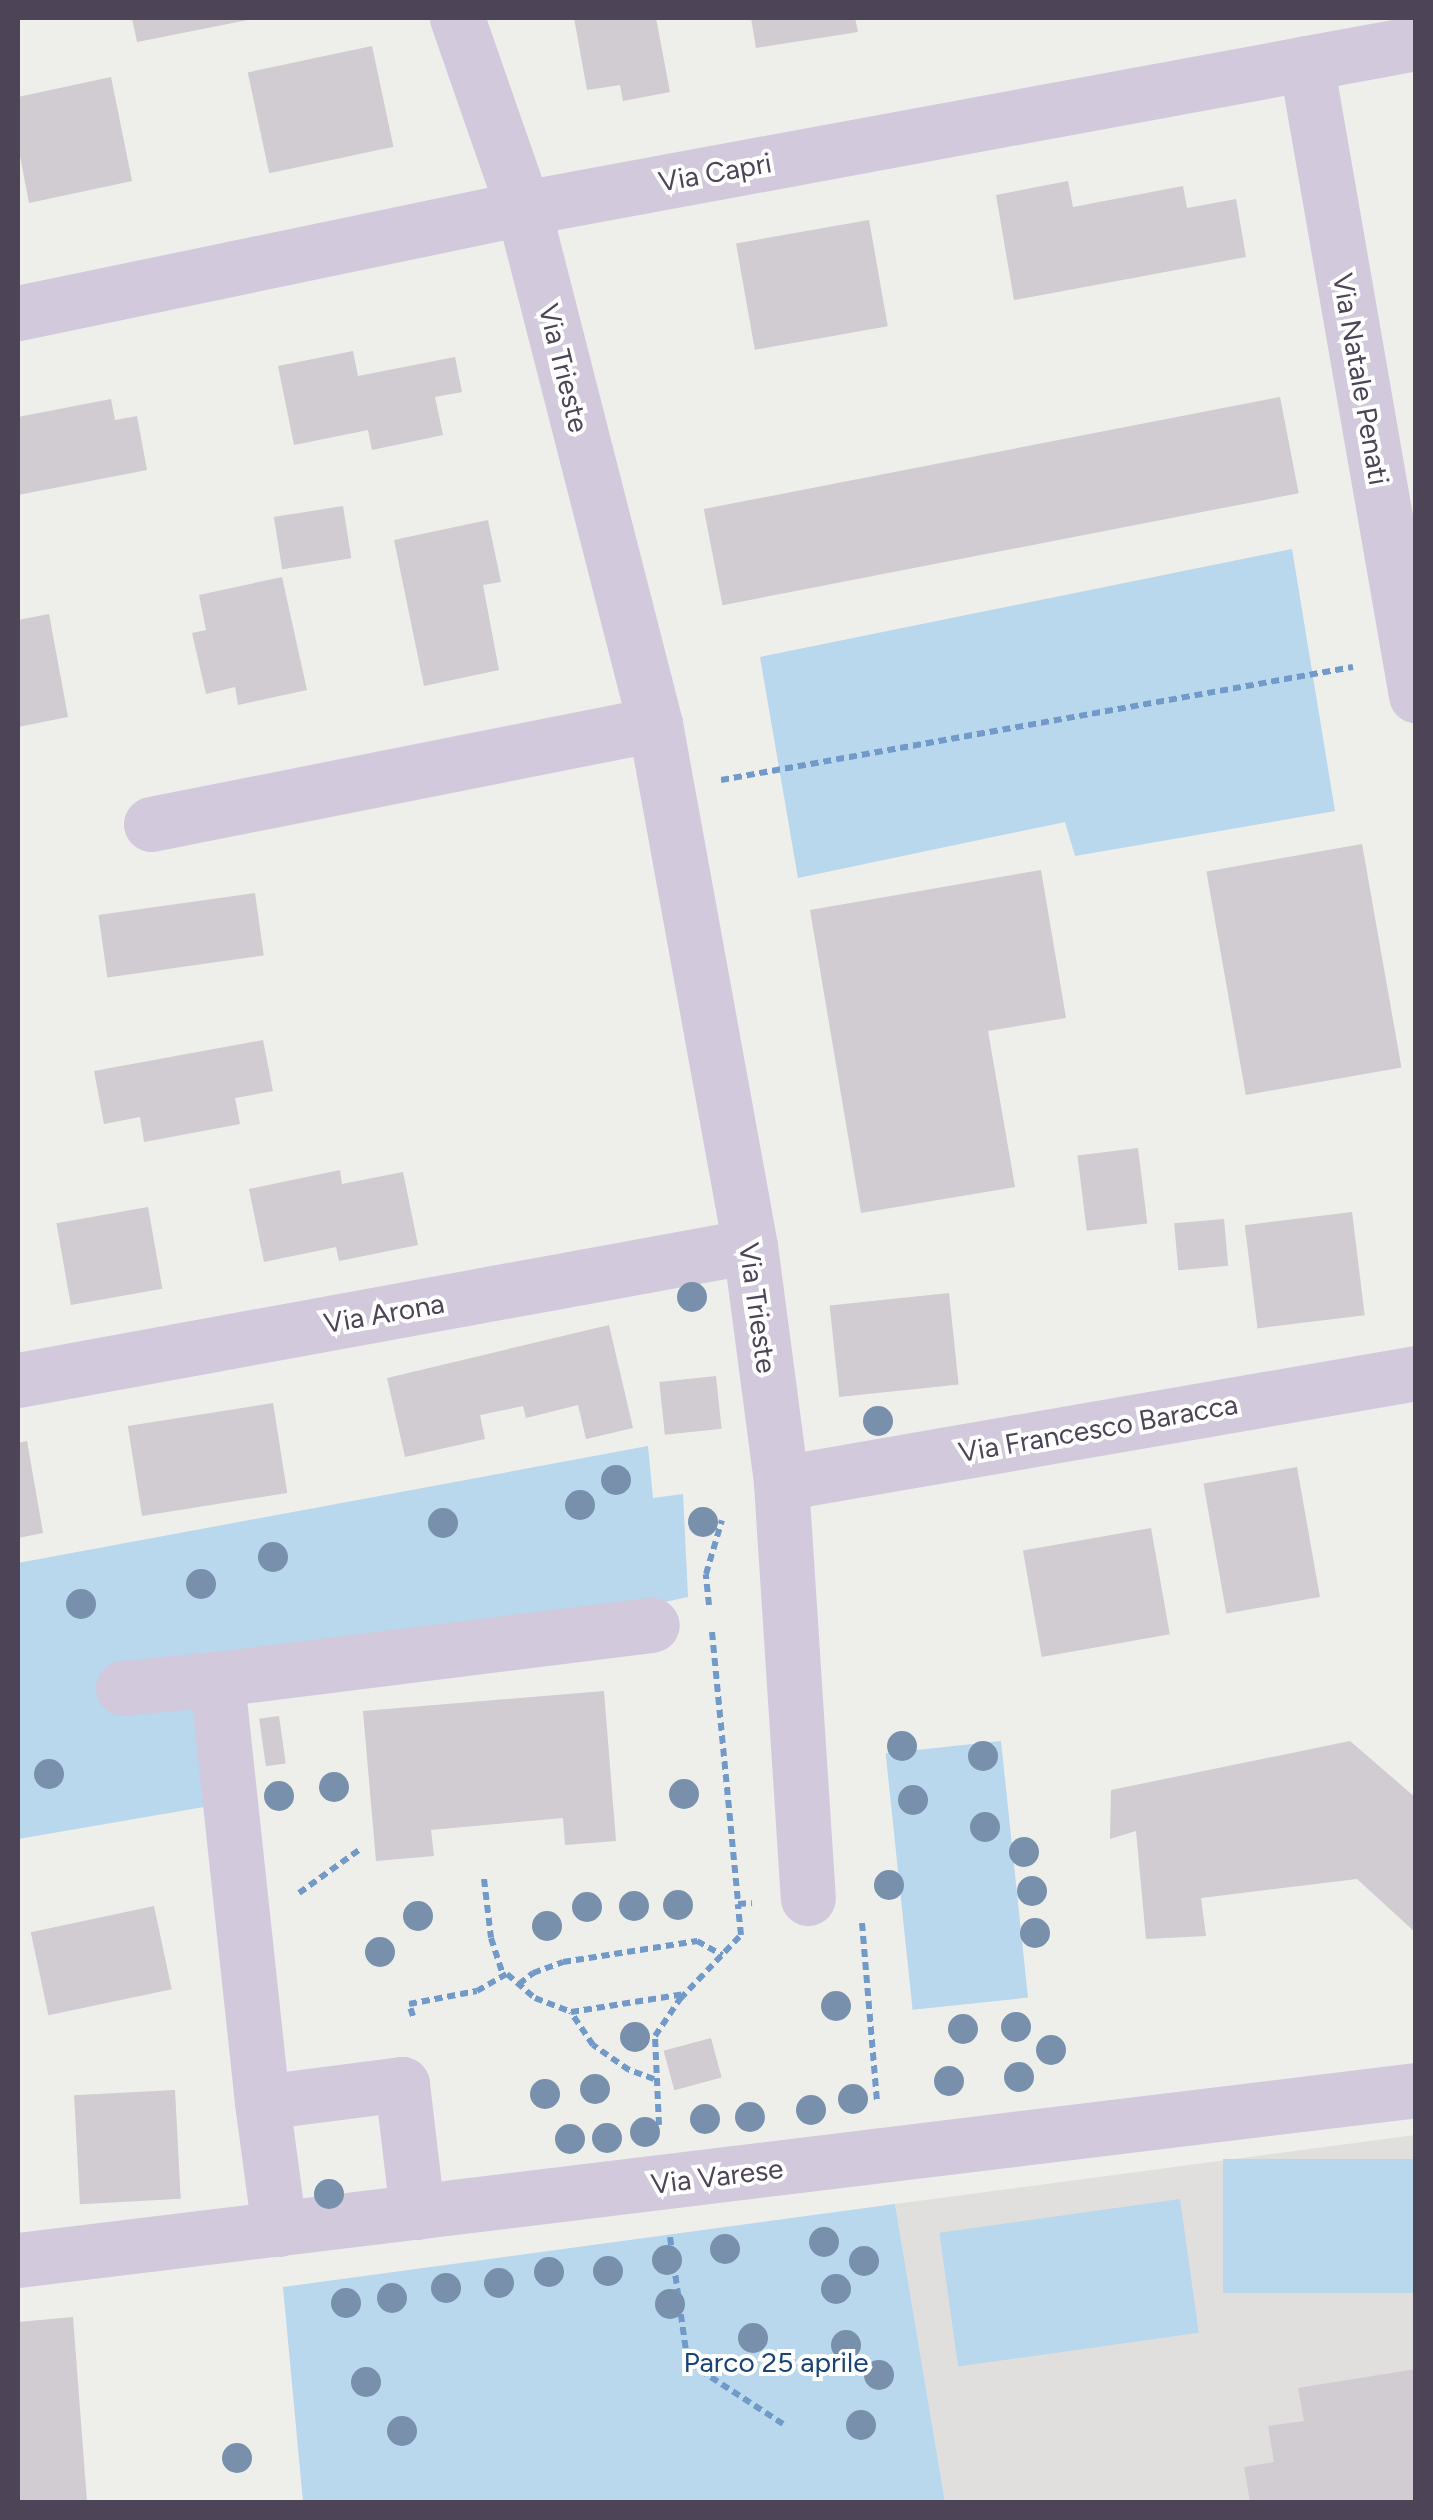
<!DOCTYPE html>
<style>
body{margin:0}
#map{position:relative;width:1433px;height:2520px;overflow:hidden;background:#eeeeeb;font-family:Figtree,sans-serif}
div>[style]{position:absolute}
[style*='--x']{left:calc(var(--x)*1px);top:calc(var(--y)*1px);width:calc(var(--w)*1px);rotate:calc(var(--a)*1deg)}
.education>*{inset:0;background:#e0dfdd}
.green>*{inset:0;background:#b9d7ed;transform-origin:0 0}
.building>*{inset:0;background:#d1cbd2;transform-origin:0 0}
.path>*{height:6px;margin-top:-3px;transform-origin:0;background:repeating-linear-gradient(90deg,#729ac9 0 8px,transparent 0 13px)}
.street>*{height:55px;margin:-27.5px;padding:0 27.5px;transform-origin:27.5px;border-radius:27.5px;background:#d2c9dc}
.trees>*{width:30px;height:30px;margin:-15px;border-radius:50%;background:#7890ab}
span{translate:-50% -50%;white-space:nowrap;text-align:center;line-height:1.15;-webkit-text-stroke:8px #fff;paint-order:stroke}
.street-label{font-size:28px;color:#4e4458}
.park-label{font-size:28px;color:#184476}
.frame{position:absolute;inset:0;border:20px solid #4e4458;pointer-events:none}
</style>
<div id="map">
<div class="education">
<i style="clip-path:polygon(1415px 2135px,1415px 2502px,945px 2502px,895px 2204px)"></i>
</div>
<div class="green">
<i style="clip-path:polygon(1292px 549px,1335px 811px,1075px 856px,1065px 822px,798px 878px,760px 657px)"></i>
<i style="clip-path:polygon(648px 1446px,653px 1498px,683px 1494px,688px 1597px,198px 1702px,210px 1806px,18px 1839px,18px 1563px)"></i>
<i style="left:1001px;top:1741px;width:258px;height:116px;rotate:84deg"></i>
<i style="left:1415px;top:2159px;width:134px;height:192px;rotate:90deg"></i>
<i style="left:1180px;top:2199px;width:135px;height:243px;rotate:82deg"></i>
<i style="clip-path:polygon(895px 2204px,945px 2502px,303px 2502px,283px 2287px)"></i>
</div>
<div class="building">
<i style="clip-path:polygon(132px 18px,253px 18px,253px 19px,137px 42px)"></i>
<i style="clip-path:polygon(574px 18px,656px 18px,670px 92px,623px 101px,620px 85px,587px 90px)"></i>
<i style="clip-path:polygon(751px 18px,855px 18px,858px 32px,756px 48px)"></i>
<i style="left:372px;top:46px;width:103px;height:127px;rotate:78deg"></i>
<i style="clip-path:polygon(111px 77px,132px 181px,29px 203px,18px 145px,18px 97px)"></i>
<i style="clip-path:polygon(1068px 181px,1073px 207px,1183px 186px,1187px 208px,1236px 199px,1246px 257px,1014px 300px,996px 195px)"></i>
<i style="left:869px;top:220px;width:108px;height:135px;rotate:80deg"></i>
<i style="clip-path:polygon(353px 351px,358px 376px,455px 357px,462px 392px,435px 397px,443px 435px,372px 450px,368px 430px,294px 445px,278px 366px)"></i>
<i style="left:1280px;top:397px;width:98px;height:587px;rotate:79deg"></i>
<i style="clip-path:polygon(111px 399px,115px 420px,137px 416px,147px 470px,18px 495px,18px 417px)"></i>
<i style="left:343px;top:506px;width:53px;height:70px;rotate:81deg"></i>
<i style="clip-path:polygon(488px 520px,501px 582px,483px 585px,499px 670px,424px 686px,394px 540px)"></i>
<i style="clip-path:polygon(282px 577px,307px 690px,238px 705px,235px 687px,206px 694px,192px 633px,206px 630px,199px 595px)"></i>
<i style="clip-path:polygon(49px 614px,68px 717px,18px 727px,18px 620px)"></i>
<i style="left:1362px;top:844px;width:227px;height:158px;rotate:80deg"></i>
<i style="clip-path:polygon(1041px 870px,1066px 1018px,988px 1031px,1015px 1187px,861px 1213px,810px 910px)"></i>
<i style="left:255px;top:893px;width:63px;height:158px;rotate:82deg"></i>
<i style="clip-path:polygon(263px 1040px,273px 1091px,235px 1098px,240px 1124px,144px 1142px,140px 1117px,104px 1124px,94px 1071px)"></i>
<i style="left:1138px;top:1148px;width:76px;height:61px;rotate:83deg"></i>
<i style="clip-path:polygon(340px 1170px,342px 1184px,403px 1172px,418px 1245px,339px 1261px,336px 1247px,264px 1262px,249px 1189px)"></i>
<i style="left:148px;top:1207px;width:83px;height:93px;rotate:80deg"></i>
<i style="left:1352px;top:1212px;width:104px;height:108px;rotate:83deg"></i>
<i style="left:1224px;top:1219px;width:47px;height:50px;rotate:85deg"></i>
<i style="left:949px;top:1293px;width:92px;height:120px;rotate:84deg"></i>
<i style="clip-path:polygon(609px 1325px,633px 1428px,586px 1439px,578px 1405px,526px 1418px,523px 1406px,480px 1415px,485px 1439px,405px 1457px,387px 1378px)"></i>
<i style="left:716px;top:1376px;width:53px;height:57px;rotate:84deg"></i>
<i style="left:273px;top:1403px;width:91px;height:147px;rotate:81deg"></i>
<i style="clip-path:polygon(27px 1441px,43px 1533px,18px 1538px,18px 1443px)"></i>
<i style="left:1297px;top:1467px;width:132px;height:95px;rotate:80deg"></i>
<i style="left:1151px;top:1528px;width:108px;height:130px;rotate:80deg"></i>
<i style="clip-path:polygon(604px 1691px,616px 1841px,565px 1845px,563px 1818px,431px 1830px,434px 1856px,376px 1861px,363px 1711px)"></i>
<i style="left:279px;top:1716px;width:48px;height:20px;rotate:82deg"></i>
<i style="clip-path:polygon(1350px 1741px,1416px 1798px,1416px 1933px,1357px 1879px,1201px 1898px,1206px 1936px,1146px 1939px,1136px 1831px,1110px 1839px,1111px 1790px)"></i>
<i style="left:154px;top:1906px;width:85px;height:126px;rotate:78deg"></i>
<i style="left:711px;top:2038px;width:41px;height:49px;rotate:75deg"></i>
<i style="left:175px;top:2090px;width:109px;height:101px;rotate:87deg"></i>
<i style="clip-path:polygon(73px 2317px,87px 2502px,18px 2502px,18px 2322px)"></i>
<i style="clip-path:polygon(1416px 2369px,1416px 2502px,1250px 2502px,1244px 2467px,1274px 2462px,1268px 2426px,1304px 2421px,1298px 2388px)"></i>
</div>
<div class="path">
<i style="--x:721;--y:780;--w:642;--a:-10.14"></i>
<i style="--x:709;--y:1605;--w:31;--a:-96"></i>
<i style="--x:706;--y:1574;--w:56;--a:-73.5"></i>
<i style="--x:712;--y:1632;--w:273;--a:84.5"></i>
<i style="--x:738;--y:1904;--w:14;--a:-4"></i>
<i style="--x:484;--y:1879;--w:59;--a:83.2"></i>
<i style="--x:491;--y:1938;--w:40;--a:72"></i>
<i style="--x:299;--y:1893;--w:74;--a:-35.6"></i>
<i style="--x:862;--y:1923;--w:178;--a:85.2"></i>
<i style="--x:519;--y:1984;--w:18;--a:-38"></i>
<i style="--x:533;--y:1973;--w:32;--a:-20"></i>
<i style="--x:563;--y:1962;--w:136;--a:-8.9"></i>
<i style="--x:697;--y:1941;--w:29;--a:29"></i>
<i style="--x:413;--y:2016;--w:13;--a:-108"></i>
<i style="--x:409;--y:2004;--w:69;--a:-10.8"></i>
<i style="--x:477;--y:1991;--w:34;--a:-30"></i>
<i style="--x:507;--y:1974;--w:37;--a:41"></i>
<i style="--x:535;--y:1998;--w:39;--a:21"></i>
<i style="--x:654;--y:2079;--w:27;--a:-160"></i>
<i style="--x:629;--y:2070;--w:44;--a:-145.2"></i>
<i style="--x:593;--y:2045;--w:40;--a:-124"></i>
<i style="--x:571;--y:2012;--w:115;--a:-9"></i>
<i style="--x:659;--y:2125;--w:89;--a:-92.6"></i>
<i style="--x:655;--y:2036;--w:45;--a:-56"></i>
<i style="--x:680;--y:1999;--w:88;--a:-46.4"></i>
<i style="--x:741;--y:1935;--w:31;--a:-96"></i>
<i style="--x:670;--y:2237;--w:115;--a:82"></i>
<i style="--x:686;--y:2351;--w:24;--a:54"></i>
<i style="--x:700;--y:2370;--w:99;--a:33"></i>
</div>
<div class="street">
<i style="--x:457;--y:18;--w:201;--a:70.8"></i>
<i style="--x:523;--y:208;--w:533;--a:75.65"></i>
<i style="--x:655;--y:724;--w:531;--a:79.69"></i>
<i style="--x:750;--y:1246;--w:239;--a:82.5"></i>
<i style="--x:781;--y:1483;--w:416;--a:86.3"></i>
<i style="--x:1306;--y:63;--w:642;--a:80.13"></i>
<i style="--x:18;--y:313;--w:516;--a:-11.75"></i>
<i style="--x:523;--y:208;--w:908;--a:-10.47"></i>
<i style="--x:151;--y:824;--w:514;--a:-11.22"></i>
<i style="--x:18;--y:1380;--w:744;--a:-10.37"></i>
<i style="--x:781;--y:1483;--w:644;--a:-9.83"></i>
<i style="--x:123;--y:1688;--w:94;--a:-5.5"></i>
<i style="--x:262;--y:2102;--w:128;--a:82.4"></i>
<i style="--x:417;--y:2212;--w:129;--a:-96.7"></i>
<i style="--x:402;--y:2084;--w:141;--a:172.7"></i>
<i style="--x:262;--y:2102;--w:425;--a:-96.1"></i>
<i style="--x:217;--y:1679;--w:438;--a:-7.1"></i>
<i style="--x:18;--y:2260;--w:1408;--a:-6.93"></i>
</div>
<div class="trees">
<i style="left:692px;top:1297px"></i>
<i style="left:878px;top:1421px"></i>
<i style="left:616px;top:1480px"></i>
<i style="left:580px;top:1505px"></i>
<i style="left:703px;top:1522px"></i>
<i style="left:443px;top:1523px"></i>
<i style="left:273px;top:1557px"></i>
<i style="left:201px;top:1584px"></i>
<i style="left:81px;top:1604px"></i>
<i style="left:902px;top:1746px"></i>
<i style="left:983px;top:1756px"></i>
<i style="left:49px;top:1774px"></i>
<i style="left:334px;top:1787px"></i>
<i style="left:684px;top:1794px"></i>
<i style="left:279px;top:1796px"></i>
<i style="left:913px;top:1800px"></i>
<i style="left:985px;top:1827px"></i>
<i style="left:1024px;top:1852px"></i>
<i style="left:889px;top:1885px"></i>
<i style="left:1032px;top:1891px"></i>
<i style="left:678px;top:1905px"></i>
<i style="left:634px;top:1906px"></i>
<i style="left:587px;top:1907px"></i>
<i style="left:418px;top:1916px"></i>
<i style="left:547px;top:1926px"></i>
<i style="left:1035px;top:1933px"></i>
<i style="left:380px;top:1952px"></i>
<i style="left:836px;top:2006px"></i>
<i style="left:1016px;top:2027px"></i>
<i style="left:963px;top:2029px"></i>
<i style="left:635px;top:2037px"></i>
<i style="left:1051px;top:2050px"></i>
<i style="left:1019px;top:2077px"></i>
<i style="left:949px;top:2081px"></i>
<i style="left:595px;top:2089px"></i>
<i style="left:545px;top:2094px"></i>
<i style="left:853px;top:2099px"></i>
<i style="left:811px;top:2110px"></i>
<i style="left:750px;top:2117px"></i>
<i style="left:705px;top:2119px"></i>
<i style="left:645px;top:2132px"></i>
<i style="left:607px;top:2138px"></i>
<i style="left:570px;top:2139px"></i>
<i style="left:329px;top:2194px"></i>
<i style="left:824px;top:2242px"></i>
<i style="left:725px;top:2249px"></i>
<i style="left:667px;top:2260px"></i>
<i style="left:864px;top:2261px"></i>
<i style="left:608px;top:2271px"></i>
<i style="left:549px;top:2272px"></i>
<i style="left:499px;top:2283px"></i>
<i style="left:446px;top:2288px"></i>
<i style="left:836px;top:2289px"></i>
<i style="left:392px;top:2298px"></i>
<i style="left:346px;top:2303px"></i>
<i style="left:670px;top:2304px"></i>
<i style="left:753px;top:2338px"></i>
<i style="left:846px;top:2345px"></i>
<i style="left:879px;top:2375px"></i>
<i style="left:366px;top:2382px"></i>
<i style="left:861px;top:2425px"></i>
<i style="left:402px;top:2431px"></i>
<i style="left:237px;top:2458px"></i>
</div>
<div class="street-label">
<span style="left:715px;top:172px;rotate:-10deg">Via Capri</span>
<span style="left:564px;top:368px;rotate:76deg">Via Trieste</span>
<span style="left:1361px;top:379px;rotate:80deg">Via Natale Penati</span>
<span style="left:758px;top:1308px;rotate:82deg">Via Trieste</span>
<span style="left:384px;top:1313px;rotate:-10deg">Via Arona</span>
<span style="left:1098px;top:1428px;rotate:-10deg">Via Francesco Baracca</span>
<span style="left:717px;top:2176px;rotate:-7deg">Via Varese</span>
</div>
<div class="park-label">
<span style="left:776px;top:2362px">Parco 25 aprile</span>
</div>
<div class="frame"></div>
</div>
